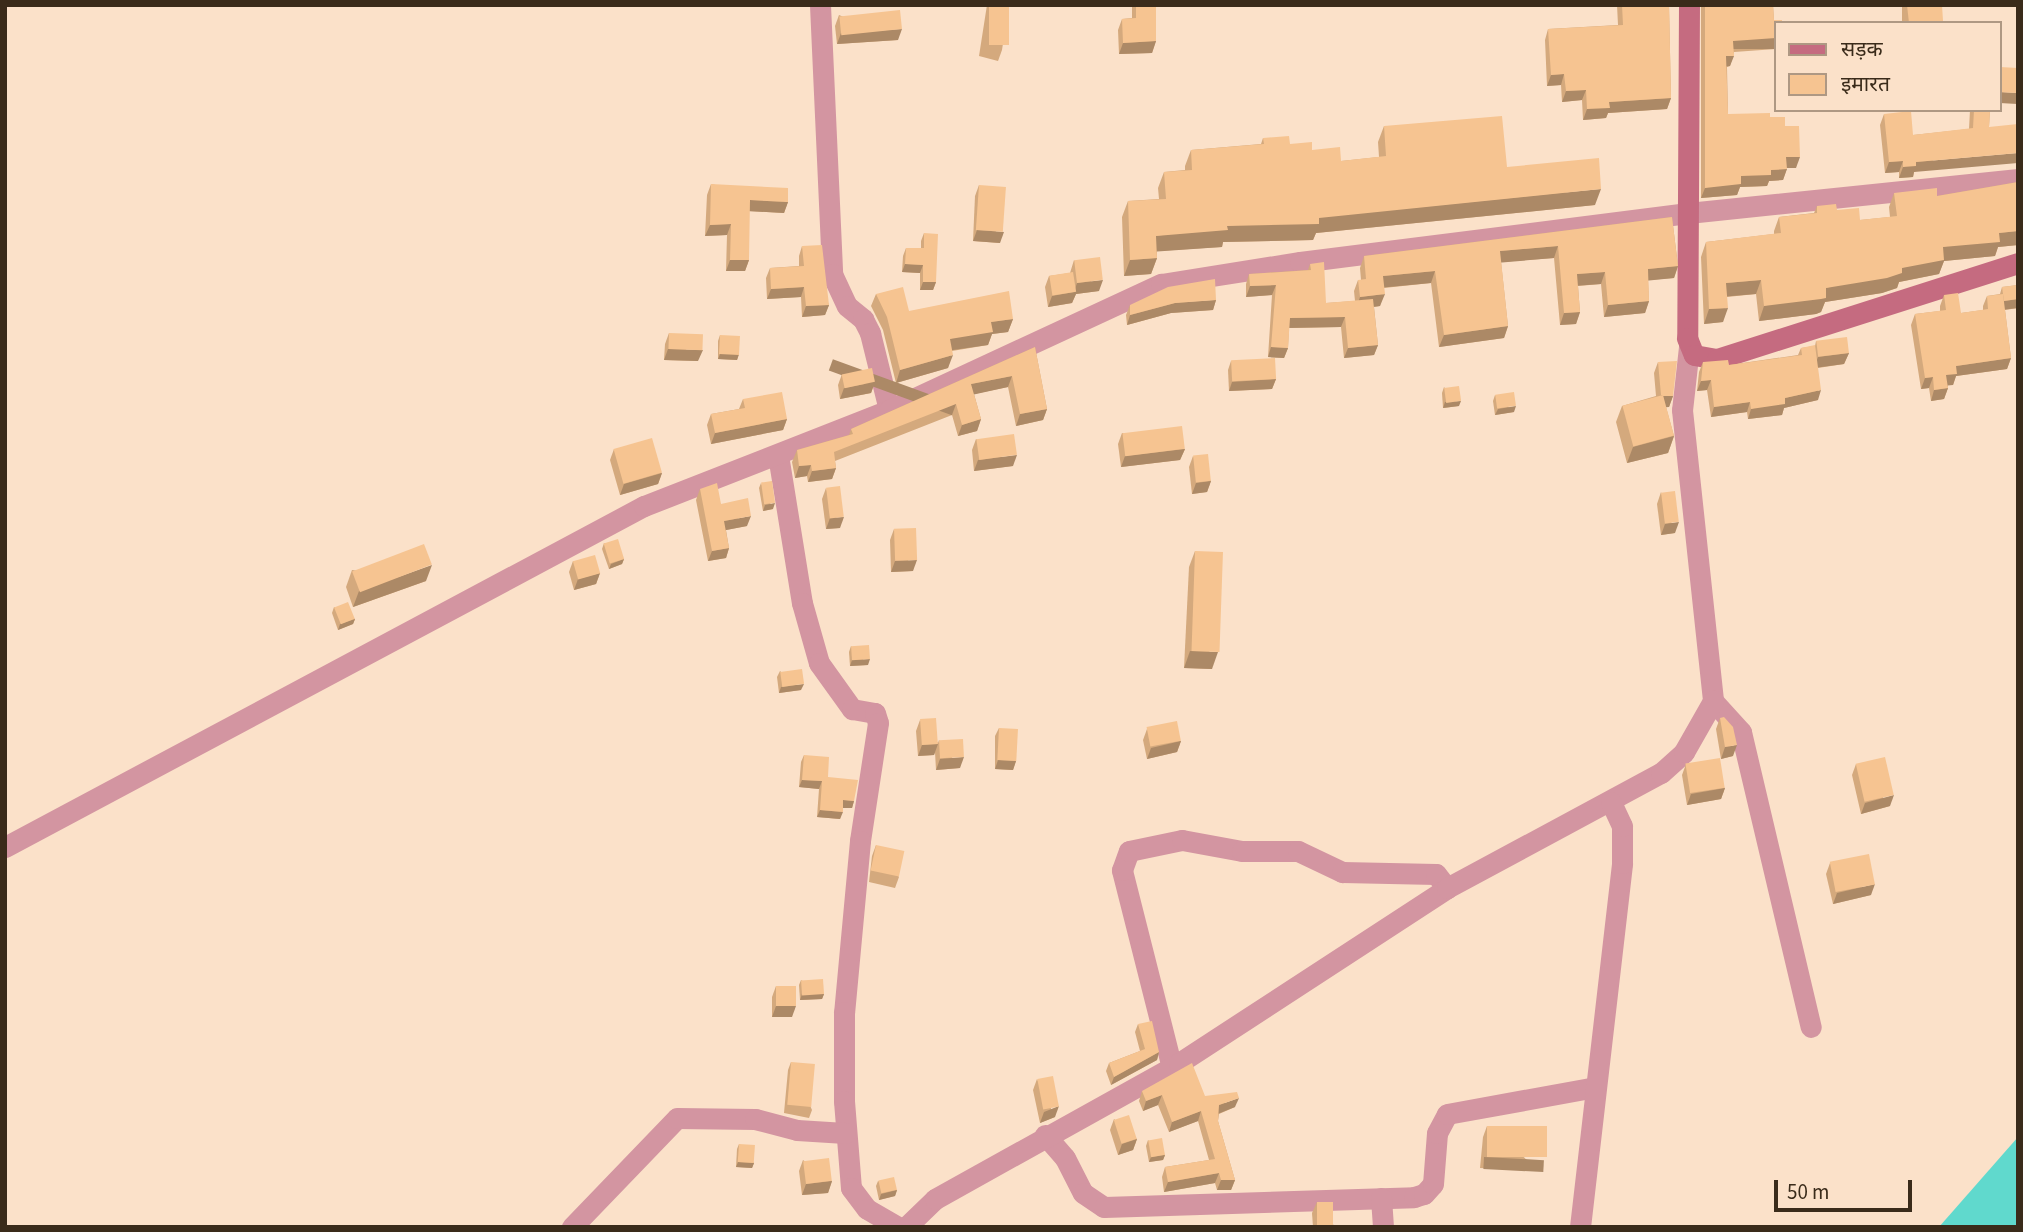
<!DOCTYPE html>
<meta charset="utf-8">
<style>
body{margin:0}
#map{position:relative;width:2023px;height:1232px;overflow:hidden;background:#fbe1c9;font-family:"Source Sans 3","Noto Sans Devanagari",sans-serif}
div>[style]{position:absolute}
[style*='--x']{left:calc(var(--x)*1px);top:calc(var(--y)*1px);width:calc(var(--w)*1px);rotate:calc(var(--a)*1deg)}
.water>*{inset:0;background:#60d9cd}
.street>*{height:21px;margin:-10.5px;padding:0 10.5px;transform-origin:10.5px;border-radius:10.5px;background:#d395a1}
.secondary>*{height:21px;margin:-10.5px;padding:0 10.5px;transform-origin:10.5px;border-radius:10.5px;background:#c56b80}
.wall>*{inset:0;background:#d4a97d;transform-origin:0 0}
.shaded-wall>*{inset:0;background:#ac8966;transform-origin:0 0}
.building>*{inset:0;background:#f6c491;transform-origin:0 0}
span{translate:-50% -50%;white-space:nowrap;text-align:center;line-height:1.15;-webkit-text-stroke:6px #fbe1c9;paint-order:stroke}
.frame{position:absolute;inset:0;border:7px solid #3a2b1a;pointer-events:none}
.legend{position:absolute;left:1774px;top:21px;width:228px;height:91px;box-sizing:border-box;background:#fbe1c9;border:2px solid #ae9883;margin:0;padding:9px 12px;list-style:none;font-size:21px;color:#3a2b1a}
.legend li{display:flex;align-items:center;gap:14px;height:35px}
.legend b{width:35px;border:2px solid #ae9883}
.scale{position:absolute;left:1774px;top:1180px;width:138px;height:32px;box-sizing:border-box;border:4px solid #3a2b1a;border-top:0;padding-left:9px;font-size:21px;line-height:24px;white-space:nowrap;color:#3a2b1a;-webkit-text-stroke:5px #fbe1c9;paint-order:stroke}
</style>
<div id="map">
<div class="water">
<i style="clip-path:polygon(2018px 1137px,2018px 1227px,1939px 1227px)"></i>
</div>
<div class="street">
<i style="--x:820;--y:5;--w:269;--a:87.4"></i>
<i style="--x:832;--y:274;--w:35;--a:65"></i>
<i style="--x:847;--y:306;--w:21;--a:39"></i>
<i style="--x:863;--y:319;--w:16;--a:63"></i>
<i style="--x:870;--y:333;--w:79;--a:76.1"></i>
<i style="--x:1689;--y:347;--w:63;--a:96.3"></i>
<i style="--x:1682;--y:410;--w:293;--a:83.9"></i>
<i style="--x:1713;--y:701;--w:42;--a:47.9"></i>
<i style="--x:1741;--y:732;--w:303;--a:76.7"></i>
<i style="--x:778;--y:455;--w:150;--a:80.8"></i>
<i style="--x:802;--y:603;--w:62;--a:74.2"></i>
<i style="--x:819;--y:663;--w:57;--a:54.3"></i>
<i style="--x:852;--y:709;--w:23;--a:10"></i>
<i style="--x:875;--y:713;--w:10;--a:73"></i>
<i style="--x:878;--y:723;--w:119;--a:98.7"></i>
<i style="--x:860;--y:841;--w:172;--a:95.3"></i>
<i style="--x:844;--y:1012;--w:89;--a:90"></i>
<i style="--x:844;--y:1101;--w:87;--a:85.4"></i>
<i style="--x:851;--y:1188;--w:26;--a:53"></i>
<i style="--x:867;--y:1209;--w:36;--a:30"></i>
<i style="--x:5;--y:847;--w:724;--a:-28.09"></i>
<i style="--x:644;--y:506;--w:263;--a:-21.4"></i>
<i style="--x:889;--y:410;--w:300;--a:-24.9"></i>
<i style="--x:1161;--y:284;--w:141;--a:-9"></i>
<i style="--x:1300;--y:262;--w:391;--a:-7.2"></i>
<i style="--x:1688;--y:213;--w:332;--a:-5.9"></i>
<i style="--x:1172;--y:1068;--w:204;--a:-104.2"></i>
<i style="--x:1122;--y:870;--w:20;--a:-70"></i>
<i style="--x:1129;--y:851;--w:54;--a:-11.7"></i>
<i style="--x:1182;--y:840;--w:61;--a:10.4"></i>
<i style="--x:1242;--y:851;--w:56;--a:0"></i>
<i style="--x:1298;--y:851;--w:49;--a:25.5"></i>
<i style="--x:1342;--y:872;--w:94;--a:1.2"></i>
<i style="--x:1436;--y:874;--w:18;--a:52"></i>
<i style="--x:1045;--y:1135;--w:30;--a:49"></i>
<i style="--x:1065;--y:1158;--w:39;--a:63"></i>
<i style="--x:1083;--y:1193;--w:25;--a:34"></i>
<i style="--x:1104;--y:1207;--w:310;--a:-1.8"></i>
<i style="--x:1414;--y:1197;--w:10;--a:-17"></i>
<i style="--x:1424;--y:1194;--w:13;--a:-48"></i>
<i style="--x:1433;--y:1184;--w:51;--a:-85.5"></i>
<i style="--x:1437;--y:1133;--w:21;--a:-62"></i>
<i style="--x:1447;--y:1114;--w:151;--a:-10.3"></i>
<i style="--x:1381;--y:1198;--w:29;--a:86"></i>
<i style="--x:572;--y:1227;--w:151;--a:-46.1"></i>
<i style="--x:677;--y:1118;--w:78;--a:0.7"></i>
<i style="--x:755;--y:1119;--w:43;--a:14.7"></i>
<i style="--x:797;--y:1130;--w:48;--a:3.6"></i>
<i style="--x:906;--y:1227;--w:40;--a:-44"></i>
<i style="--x:935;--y:1199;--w:279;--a:-29.1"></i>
<i style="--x:1179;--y:1063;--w:320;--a:-33.1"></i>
<i style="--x:1447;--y:888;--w:243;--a:-28.3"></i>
<i style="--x:1661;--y:773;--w:31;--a:-42"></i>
<i style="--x:1684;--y:752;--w:59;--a:-60.4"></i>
<i style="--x:1580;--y:1227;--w:366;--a:-83.4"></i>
<i style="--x:1622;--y:863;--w:37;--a:-90"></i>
<i style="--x:1622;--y:826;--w:26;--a:-115"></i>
</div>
<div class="secondary">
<i style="--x:1689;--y:5;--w:333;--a:90.3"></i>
<i style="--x:1687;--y:338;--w:18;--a:68"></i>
<i style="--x:1694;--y:355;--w:23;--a:10"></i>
<i style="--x:1717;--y:359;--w:316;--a:-17.7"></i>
</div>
<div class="wall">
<i style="clip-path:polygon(987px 5px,1009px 5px,1002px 50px,998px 61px,979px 56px)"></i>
<i style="clip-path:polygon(1132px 5px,1156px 5px,1156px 41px,1152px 53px,1119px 54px,1118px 30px,1122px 19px,1132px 18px)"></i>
<i style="clip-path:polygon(1617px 5px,1669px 5px,1671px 98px,1667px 109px,1608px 113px,1606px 118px,1583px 120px,1582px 100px,1562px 102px,1561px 85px,1547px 86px,1545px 40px,1548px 29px,1618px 25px)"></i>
<i style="clip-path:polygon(1701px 5px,1773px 5px,1776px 49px,1734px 52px,1730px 66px,1727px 67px,1728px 114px,1770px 117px,1785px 126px,1796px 168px,1787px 168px,1783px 180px,1769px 181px,1767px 186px,1740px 187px,1737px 195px,1701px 198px)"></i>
<i style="left:1902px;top:5px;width:40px;height:18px"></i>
<i style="clip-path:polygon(839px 15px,898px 40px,837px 44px,835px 26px)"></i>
<i style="clip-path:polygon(1970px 110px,1990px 110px,1989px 127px,1914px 172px,1913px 177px,1899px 178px,1899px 172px,1885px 173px,1880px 125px,1884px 114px,1913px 135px,1969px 129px)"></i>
<i style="clip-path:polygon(1384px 126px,1507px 167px,1595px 205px,1316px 233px,1313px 240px,1223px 242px,1222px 247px,1157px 251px,1157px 258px,1151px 274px,1124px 276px,1122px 217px,1128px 201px,1159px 199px,1158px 188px,1164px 172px,1185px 170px,1185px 166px,1191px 150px,1261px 144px,1263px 138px,1312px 150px,1341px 161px,1379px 157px,1378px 142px)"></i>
<i style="clip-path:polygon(2018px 182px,2018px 245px,1998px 247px,1995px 256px,1944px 261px,1939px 274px,1899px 282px,1897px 288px,1882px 293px,1825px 302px,1821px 312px,1816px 314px,1759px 321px,1756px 294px,1727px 297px,1723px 322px,1704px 324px,1701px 257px,1706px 242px,1774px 234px,1774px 231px,1779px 217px,1814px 213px,1817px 206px,1837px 210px,1860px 220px,1890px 217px,1889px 207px,1894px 193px,1937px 196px)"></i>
<i style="clip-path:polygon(711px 184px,788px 202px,784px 213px,749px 211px,749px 260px,745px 271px,726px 271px,727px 235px,705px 236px,707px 195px)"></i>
<i style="clip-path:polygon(979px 185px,1000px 243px,973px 241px,975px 196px)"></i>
<i style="clip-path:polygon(1672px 217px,1678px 266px,1674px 278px,1648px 280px,1649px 301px,1645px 313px,1604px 317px,1601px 284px,1578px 286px,1580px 312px,1576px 324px,1560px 325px,1554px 258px,1501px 262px,1508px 326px,1504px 338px,1439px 347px,1431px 283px,1384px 288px,1380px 306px,1374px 307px,1378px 345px,1374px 355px,1344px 358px,1341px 327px,1289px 328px,1288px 348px,1284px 358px,1268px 357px,1272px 295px,1246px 297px,1246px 284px,1249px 274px,1308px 270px,1310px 264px,1326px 303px,1355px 301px,1354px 291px,1358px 280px,1361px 280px,1360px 268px,1364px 256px)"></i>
<i style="clip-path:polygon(924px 233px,936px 282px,933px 290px,920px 290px,920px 273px,902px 272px,903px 256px,906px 248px,921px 248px,921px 241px)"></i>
<i style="clip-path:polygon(802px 246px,829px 305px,825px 315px,802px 317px,801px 297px,767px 299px,766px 278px,770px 268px,799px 266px,799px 256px)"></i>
<i style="clip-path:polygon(1074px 260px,1099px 291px,1076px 294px,1072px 303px,1048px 307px,1045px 287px,1049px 276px,1070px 273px)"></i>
<i style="clip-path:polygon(2018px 285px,2018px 308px,2005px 310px,2011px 358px,2007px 369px,1956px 376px,1953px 385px,1948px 385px,1948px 388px,1944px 399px,1931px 401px,1929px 388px,1921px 389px,1911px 325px,1915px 314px,1940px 311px,1940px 306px,1944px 295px,1961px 313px,1983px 310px,1983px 306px,1987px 296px,2000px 294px,2002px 287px)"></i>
<i style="clip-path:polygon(876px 294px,909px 311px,1013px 319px,1008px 332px,992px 334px,988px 345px,952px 351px,948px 368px,896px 383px,883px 330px,871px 306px)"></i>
<i style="clip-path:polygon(1216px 300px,1213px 310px,1171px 313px,1127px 325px,1126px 315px,1130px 305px)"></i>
<i style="clip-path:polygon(669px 333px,698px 361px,664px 360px,665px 344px)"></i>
<i style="clip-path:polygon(720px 335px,739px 354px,737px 360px,718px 359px,718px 341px)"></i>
<i style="clip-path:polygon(1816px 341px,1849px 353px,1844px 364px,1818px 368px,1818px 400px,1784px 408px,1782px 415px,1748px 419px,1747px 412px,1711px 417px,1707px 390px,1697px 391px,1699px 372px,1703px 362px,1729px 365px,1798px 355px,1801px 348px,1815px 346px)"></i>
<i style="clip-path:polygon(1035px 347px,1047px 409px,1043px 420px,1016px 426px,1008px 387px,974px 394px,981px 419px,977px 431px,958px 436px,952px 415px,835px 461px,836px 468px,832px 479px,808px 482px,807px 476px,795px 478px,792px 462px,797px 450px,849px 435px,851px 429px)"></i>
<i style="clip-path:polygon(1231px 361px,1276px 379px,1272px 389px,1229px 391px,1228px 370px)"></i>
<i style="clip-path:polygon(1658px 362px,1673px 396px,1669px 407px,1666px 407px,1674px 436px,1668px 453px,1627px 463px,1616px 422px,1622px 406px,1656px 396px,1654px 373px)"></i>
<i style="clip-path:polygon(842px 374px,875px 382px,871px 393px,840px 399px,838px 385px)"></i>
<i style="clip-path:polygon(1444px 387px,1459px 406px,1443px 408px,1442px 393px)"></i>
<i style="clip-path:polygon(1495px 395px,1514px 412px,1495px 415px,1493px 401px)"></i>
<i style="clip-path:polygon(743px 399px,787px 419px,783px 430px,711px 444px,707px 425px,711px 414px,739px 409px)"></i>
<i style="clip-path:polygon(1122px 433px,1185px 449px,1180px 460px,1121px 467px,1118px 444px)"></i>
<i style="clip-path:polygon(976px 439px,1013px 466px,974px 471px,972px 450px)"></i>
<i style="clip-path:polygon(614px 449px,662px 473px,658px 484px,620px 495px,610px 460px)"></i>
<i style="clip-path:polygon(1193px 456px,1211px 481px,1207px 492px,1192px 494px,1189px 467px)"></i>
<i style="clip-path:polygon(761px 483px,773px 509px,763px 511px,759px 488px)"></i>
<i style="clip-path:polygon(826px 488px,840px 528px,826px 529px,822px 499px)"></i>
<i style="clip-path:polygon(700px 489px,721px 504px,747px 526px,726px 530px,729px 548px,726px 558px,708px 561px,696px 500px)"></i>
<i style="clip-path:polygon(1661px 492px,1675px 533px,1661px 535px,1657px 504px)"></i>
<i style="clip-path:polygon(894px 529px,913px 571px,891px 572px,890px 540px)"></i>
<i style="clip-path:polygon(604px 543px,624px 559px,622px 564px,609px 569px,602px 549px)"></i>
<i style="clip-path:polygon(1195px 551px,1212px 669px,1184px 668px,1189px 567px)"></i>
<i style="clip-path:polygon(573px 561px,600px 573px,596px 584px,574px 590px,569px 572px)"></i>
<i style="clip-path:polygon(352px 570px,426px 581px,353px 607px,346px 587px)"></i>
<i style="clip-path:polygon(334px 607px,355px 619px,353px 624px,338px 630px,332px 613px)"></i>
<i style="clip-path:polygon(851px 646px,868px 665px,850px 666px,849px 652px)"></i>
<i style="clip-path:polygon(780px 671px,801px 690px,779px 693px,777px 677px)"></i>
<i style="clip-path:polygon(1720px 718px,1733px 756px,1721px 759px,1716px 729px)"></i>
<i style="clip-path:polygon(920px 720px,938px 743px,939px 740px,960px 768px,936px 770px,935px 752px,934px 755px,918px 756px,916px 731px)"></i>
<i style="clip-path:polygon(999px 728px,1016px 761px,1013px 770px,995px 769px,995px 736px)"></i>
<i style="clip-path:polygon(1147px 729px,1181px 741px,1177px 752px,1147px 759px,1143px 740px)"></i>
<i style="clip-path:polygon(804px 755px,854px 801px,852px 808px,843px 808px,840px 819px,817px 817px,819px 789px,799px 787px,801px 762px)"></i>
<i style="clip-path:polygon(1686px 764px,1725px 788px,1721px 799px,1687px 805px,1682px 775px)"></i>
<i style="clip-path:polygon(1856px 764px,1890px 806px,1861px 814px,1852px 775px)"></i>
<i style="clip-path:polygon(876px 845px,899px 877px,895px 888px,869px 882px,872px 856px)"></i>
<i style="clip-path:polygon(1830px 863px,1871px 895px,1833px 904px,1826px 874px)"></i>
<i style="clip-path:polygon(801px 980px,824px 994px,822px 999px,800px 1000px,799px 985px)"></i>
<i style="clip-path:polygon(776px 986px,792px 1017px,772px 1017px,772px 997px)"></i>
<i style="clip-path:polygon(1138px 1024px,1159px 1052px,1157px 1060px,1111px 1085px,1106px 1071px,1109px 1063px,1140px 1051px,1135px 1032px)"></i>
<i style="clip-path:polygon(791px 1062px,812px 1110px,809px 1118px,784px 1113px,788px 1070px)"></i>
<i style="clip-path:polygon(1037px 1079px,1055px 1117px,1040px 1123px,1033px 1090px)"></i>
<i style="clip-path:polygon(1142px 1091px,1205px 1096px,1235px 1107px,1219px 1114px,1218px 1121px,1235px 1180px,1231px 1190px,1217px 1190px,1215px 1183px,1164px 1192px,1162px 1177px,1165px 1167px,1209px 1160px,1198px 1121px,1169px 1132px,1158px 1105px,1143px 1111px,1139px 1101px)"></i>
<i style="clip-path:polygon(1114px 1119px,1137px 1139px,1133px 1150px,1118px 1155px,1110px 1130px)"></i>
<i style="clip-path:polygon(1487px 1126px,1540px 1171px,1480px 1168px,1483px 1137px)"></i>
<i style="clip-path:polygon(1148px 1140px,1165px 1155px,1163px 1160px,1149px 1162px,1146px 1146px)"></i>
<i style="clip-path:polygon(739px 1144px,754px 1163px,752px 1168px,736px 1167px,737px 1149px)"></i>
<i style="clip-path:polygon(803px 1160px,832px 1181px,828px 1193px,802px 1195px,799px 1171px)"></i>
<i style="clip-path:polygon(878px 1181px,897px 1190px,895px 1196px,879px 1200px,876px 1186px)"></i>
<i style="clip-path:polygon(1317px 1202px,1335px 1227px,1313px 1227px,1312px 1213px)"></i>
</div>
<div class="shaded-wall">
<i style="clip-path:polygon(902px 29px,898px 40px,837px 44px,841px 33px)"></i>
<i style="left:1776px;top:38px;width:11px;height:43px;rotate:90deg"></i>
<i style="clip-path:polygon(1156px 41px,1152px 53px,1119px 54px,1123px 43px)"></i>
<i style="clip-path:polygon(1726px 56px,1734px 56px,1730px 66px,1722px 67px)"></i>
<i style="clip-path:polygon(1564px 74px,1561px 85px,1547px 86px,1551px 75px)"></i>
<i style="clip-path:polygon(1586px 90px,1582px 100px,1562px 102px,1566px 91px)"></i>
<i style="left:2000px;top:92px;width:18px;height:11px;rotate:3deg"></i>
<i style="clip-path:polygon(1671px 98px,1667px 109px,1608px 113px,1606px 118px,1583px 120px,1587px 109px,1609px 102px)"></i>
<i style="clip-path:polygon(2018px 153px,2018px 163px,1914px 172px,1913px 177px,1899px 178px,1903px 167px,1916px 162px)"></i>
<i style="clip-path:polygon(1786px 157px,1800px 157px,1796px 168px,1782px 168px)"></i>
<i style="clip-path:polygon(1903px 161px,1899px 172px,1885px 173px,1889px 162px)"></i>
<i style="clip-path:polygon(1787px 169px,1783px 180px,1769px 181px,1767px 186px,1740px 187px,1737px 195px,1701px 198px,1705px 188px,1741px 176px,1771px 170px)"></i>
<i style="clip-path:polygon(1601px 189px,1595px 205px,1316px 233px,1313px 240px,1223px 242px,1222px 247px,1150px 252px,1156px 236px,1227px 226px)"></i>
<i style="clip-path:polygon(750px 200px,788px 202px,784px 213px,746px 211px)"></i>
<i style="clip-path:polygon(731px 224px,727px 235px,705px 236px,710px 225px)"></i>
<i style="clip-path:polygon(977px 230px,1004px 232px,1000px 243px,973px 241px)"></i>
<i style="clip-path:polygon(2018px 231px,2018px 245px,1998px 247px,1995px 256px,1944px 261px,1939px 274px,1899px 282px,1897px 288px,1882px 293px,1825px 302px,1821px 312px,1816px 314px,1759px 321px,1764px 306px,1826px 288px,1902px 268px,1943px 247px,1999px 233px)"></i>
<i style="clip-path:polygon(1558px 246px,1554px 258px,1496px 263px,1500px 251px)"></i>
<i style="clip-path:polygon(1157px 258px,1151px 274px,1124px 276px,1130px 260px)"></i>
<i style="clip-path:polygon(730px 260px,749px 260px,745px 271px,726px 271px)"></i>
<i style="clip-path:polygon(905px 264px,923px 265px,920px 273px,902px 272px)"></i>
<i style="clip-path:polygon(1678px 266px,1674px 278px,1644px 281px,1648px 269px)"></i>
<i style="clip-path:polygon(1435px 271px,1431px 283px,1378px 288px,1383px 276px)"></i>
<i style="clip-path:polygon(1605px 272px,1601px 284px,1573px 286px,1577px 274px)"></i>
<i style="clip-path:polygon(1103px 280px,1099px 291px,1076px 294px,1072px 303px,1048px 307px,1052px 296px,1074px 292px,1077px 283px)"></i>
<i style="clip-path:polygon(1761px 280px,1756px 294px,1720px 297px,1726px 283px)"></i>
<i style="clip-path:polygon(923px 282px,936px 282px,933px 290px,920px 290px)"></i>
<i style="clip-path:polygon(1276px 285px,1272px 295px,1246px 297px,1250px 286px)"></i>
<i style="clip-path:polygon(804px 287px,801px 297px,767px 299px,771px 289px)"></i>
<i style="clip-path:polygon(1385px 294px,1380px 306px,1356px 309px,1360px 297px)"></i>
<i style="clip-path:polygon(2018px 299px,2018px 308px,2001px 310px,2004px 301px)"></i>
<i style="clip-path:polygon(1216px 300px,1213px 310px,1171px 313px,1127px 325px,1130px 315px,1175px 303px)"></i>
<i style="clip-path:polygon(1649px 301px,1645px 313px,1604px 317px,1608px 305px)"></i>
<i style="clip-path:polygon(829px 305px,825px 315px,802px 317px,806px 306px)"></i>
<i style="clip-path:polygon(1728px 308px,1723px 322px,1704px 324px,1709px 309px)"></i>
<i style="clip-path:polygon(1580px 312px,1576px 324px,1560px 325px,1564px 313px)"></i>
<i style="clip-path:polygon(1345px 317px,1341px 327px,1286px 328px,1290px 318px)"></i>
<i style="clip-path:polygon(1013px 319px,1008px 332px,992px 334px,988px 345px,946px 351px,950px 339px,991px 322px)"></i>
<i style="clip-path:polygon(1508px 326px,1504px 338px,1439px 347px,1444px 335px)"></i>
<i style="clip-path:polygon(1378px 345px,1374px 355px,1344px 358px,1348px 348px)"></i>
<i style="clip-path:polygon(1271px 347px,1288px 348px,1284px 358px,1268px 357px)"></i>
<i style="clip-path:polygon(668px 349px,703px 350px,698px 361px,664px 360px)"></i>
<i style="clip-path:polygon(1849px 353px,1844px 364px,1814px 368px,1818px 357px)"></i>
<i style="clip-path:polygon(720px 354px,739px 354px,737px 360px,718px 359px)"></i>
<i style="clip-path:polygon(953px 355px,948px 368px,896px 383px,900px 370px)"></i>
<i style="clip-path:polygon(2011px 358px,2007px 369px,1956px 376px,1953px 385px,1942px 386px,1946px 375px,1956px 366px)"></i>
<i style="clip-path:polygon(1012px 376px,1008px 387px,967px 396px,971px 384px)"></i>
<i style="clip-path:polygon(1933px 377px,1929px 388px,1921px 389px,1925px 378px)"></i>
<i style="clip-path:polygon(1276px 379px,1272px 389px,1229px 391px,1232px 382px)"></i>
<i style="clip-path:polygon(1711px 380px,1707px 390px,1697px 391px,1701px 381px)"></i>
<i style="clip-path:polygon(875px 382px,871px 393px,840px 399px,844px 388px)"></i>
<i style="clip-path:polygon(1948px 388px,1944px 399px,1931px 401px,1934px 390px)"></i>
<i style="clip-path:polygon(1821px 390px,1818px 400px,1784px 408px,1782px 415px,1748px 419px,1751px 409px,1785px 398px)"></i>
<i style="clip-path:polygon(1661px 396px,1673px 396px,1669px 407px,1657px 408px)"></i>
<i style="clip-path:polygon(1461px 401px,1459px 406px,1443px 408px,1445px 402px)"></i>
<i style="clip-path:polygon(1750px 402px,1747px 412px,1711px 417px,1714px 407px)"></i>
<i style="left:956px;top:404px;width:12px;height:131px;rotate:110deg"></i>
<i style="clip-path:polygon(1516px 406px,1514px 412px,1495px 415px,1498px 409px)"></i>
<i style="clip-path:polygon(1047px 409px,1043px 420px,1016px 426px,1020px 414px)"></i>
<i style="clip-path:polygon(787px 419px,783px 430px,711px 444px,715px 433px)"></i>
<i style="clip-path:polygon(981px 419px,977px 431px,958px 436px,962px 425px)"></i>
<i style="clip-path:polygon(1674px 436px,1668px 453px,1627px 463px,1633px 447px)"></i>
<i style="clip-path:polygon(1185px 449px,1180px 460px,1121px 467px,1125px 456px)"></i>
<i style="clip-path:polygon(1017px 455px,1013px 466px,974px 471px,978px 460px)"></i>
<i style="clip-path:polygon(811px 465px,807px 476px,795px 478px,799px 466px)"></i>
<i style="clip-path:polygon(836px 468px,832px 479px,808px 482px,812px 471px)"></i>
<i style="clip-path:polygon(662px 473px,658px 484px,620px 495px,624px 484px)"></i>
<i style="clip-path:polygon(1211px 481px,1207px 492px,1192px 494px,1196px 483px)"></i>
<i style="clip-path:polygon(775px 503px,773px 509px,763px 511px,765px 505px)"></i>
<i style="clip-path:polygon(751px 516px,747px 526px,721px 531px,724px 521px)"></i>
<i style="clip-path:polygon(844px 517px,840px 528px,826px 529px,830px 518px)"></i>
<i style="clip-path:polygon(1679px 522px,1675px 533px,1661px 535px,1665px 524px)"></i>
<i style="clip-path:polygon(729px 548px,726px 558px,708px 561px,712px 551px)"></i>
<i style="clip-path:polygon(624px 559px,622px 564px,609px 569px,611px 564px)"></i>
<i style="clip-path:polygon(917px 560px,913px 571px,891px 572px,895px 561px)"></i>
<i style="clip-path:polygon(432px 565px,426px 581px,353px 607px,359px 591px)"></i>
<i style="clip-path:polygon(600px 573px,596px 584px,574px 590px,578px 579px)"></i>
<i style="clip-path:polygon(355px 619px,353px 624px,338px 630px,340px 624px)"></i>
<i style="clip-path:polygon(1190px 651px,1218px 652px,1212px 669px,1184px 668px)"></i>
<i style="clip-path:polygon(870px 659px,868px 665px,850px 666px,852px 660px)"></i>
<i style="clip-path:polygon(804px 684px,801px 690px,779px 693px,781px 687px)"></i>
<i style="clip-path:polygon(1181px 741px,1177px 752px,1147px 759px,1151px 748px)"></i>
<i style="clip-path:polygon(938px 744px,934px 755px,918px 756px,922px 745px)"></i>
<i style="clip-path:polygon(1737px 745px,1733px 756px,1721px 759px,1725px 747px)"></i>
<i style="clip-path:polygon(964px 757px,960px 768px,936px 770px,940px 759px)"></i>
<i style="clip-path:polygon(998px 760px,1016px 761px,1013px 770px,995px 769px)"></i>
<i style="clip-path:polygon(802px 780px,822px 781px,819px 789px,799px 787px)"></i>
<i style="clip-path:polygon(1725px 788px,1721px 799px,1687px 805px,1691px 794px)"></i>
<i style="clip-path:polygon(1894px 795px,1890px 806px,1861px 814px,1865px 803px)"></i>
<i style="clip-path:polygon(843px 800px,854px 801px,852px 808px,841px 808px)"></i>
<i style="clip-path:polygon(820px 810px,843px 812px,840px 819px,817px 817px)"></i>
<i style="clip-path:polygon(1875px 884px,1871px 895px,1833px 904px,1837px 893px)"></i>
<i style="clip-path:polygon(802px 994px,824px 994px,822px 999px,800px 1000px)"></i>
<i style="clip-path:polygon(776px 1006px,796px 1006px,792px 1017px,772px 1017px)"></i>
<i style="clip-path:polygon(1159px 1052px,1157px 1060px,1111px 1085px,1114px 1077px)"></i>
<i style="clip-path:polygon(1162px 1095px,1158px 1105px,1143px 1111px,1146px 1101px)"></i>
<i style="clip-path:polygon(1239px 1098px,1235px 1107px,1215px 1115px,1219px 1105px)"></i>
<i style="clip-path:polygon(1059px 1106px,1055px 1117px,1040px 1123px,1044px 1112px)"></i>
<i style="clip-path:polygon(1201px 1111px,1198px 1121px,1169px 1132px,1172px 1122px)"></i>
<i style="clip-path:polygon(1137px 1139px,1133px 1150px,1118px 1155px,1122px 1144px)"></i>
<i style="clip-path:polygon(1165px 1155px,1163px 1160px,1149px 1162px,1151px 1157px)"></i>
<i style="left:1484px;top:1157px;width:60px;height:12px;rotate:3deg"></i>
<i style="clip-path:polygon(738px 1162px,754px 1163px,752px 1168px,736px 1167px)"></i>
<i style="clip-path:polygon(1219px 1173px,1215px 1183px,1164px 1192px,1168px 1182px)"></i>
<i style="clip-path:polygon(1221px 1180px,1235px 1180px,1231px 1190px,1217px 1190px)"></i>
<i style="clip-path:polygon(832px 1181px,828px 1193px,802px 1195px,806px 1184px)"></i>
<i style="clip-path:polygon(897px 1190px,895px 1196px,879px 1200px,881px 1194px)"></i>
</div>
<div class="building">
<i style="left:989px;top:5px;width:20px;height:40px"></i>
<i style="clip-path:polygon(1136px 5px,1156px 5px,1156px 41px,1123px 43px,1122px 19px,1136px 18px)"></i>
<i style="clip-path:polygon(1622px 5px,1669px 5px,1671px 98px,1609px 102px,1610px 108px,1587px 109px,1586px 90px,1566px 91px,1564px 74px,1551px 75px,1548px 29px,1623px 25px)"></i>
<i style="clip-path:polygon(1705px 5px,1773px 5px,1774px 20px,1782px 20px,1782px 23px,1776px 23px,1776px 38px,1733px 41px,1734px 56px,1726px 56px,1728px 114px,1770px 113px,1770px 117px,1785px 117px,1785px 126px,1799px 126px,1800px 157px,1786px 157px,1787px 169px,1771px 170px,1771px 175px,1741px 176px,1741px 184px,1705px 188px)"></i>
<i style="clip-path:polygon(1907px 5px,1942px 5px,1943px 21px,1927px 23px,1909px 23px)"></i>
<i style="left:900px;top:10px;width:19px;height:61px;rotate:84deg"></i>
<i style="left:2000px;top:67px;width:18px;height:25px;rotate:3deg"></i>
<i style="clip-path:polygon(1974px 110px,1990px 110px,1989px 127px,2018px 124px,2018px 153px,1916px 162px,1916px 166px,1903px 167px,1903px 161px,1889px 162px,1884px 114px,1911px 111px,1913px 135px,1973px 128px)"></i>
<i style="clip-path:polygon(1502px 116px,1507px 167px,1599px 158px,1601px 189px,1319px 218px,1319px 224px,1227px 226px,1228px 230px,1156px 236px,1157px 258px,1130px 260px,1128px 201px,1166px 199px,1164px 172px,1192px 170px,1191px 150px,1264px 144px,1263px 138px,1289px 136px,1290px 144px,1312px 142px,1312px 150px,1340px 147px,1341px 161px,1386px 156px,1384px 126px)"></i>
<i style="clip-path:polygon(2018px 182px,2018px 231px,1999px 233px,2000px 242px,1943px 247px,1944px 260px,1902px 268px,1902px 273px,1887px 278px,1826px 288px,1826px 298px,1821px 299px,1764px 306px,1761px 280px,1726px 283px,1728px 308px,1709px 309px,1706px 242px,1781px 233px,1779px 217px,1817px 213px,1817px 206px,1836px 204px,1837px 210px,1859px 208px,1860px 220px,1897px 216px,1894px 193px,1937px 188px,1937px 196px)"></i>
<i style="clip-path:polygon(711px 184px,788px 188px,788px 202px,750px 200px,749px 260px,730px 260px,731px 224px,710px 225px)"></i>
<i style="left:979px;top:185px;width:27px;height:45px;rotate:4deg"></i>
<i style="clip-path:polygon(1672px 217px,1678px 266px,1648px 269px,1649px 301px,1608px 305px,1605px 272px,1577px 274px,1580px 312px,1564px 313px,1558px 246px,1500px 251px,1508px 326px,1444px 335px,1435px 271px,1383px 276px,1385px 294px,1360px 297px,1358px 280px,1366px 279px,1364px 256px)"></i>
<i style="clip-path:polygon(924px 233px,938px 234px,936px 282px,923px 282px,923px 265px,905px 264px,906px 248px,924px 248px)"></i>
<i style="clip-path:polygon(822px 245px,829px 305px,806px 306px,804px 287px,771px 289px,770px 268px,804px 266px,802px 246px)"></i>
<i style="left:1100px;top:257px;width:23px;height:26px;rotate:83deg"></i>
<i style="clip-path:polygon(1324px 262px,1326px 303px,1373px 299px,1378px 345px,1348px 348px,1345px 317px,1290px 318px,1288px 348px,1271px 347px,1276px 285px,1250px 286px,1249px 274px,1311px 270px,1310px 264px)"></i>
<i style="left:1073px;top:272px;width:20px;height:24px;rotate:81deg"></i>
<i style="clip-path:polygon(1215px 279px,1216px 300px,1175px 303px,1130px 315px,1130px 305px,1168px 287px)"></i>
<i style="clip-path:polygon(2018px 285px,2018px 299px,2004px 301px,2002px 287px)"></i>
<i style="clip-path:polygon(903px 287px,909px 311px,1009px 291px,1013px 319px,991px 322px,993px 332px,950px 339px,953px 355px,900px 370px,887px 317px,876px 294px)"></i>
<i style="clip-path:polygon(1958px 293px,1961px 313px,1988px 309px,1987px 296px,2003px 294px,2011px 358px,1956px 366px,1957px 374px,1946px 375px,1948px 388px,1934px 390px,1933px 377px,1925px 378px,1915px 314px,1946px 310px,1944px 295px)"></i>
<i style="left:669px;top:333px;width:34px;height:16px;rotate:2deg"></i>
<i style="left:720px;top:335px;width:20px;height:19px;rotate:3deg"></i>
<i style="left:1847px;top:337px;width:16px;height:31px;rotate:83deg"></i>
<i style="clip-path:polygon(1815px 345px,1821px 390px,1785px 398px,1785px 404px,1751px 409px,1750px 402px,1714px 407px,1711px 380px,1701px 381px,1703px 362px,1728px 360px,1729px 365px,1802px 355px,1801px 348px)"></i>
<i style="clip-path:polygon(1035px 347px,1047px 409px,1020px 414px,1012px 376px,971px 384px,981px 419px,962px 425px,956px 404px,834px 452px,836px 468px,812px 471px,811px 465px,799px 466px,797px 450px,853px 434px,851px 429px)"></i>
<i style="left:1275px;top:358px;width:21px;height:44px;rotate:87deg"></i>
<i style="clip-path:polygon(1677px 361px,1673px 396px,1663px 396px,1663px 395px,1661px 395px,1658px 362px)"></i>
<i style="left:872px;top:368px;width:14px;height:31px;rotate:78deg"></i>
<i style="left:1459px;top:386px;width:15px;height:15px;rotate:82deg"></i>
<i style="clip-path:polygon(782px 392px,787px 419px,715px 433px,711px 414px,745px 408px,743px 399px)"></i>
<i style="left:1514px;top:392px;width:14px;height:19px;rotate:82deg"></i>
<i style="left:1663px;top:395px;width:42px;height:42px;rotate:75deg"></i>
<i style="left:1182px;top:426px;width:23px;height:60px;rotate:83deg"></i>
<i style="left:1014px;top:434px;width:21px;height:38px;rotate:82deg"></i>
<i style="left:652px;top:438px;width:36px;height:40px;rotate:74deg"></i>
<i style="left:1208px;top:454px;width:27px;height:15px;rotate:84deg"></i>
<i style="left:772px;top:481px;width:22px;height:11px;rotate:82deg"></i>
<i style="clip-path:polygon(717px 483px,721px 504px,748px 498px,751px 516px,724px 521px,729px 548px,712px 551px,700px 489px)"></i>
<i style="left:840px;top:486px;width:31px;height:14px;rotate:83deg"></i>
<i style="left:1675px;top:491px;width:31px;height:14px;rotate:83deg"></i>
<i style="left:916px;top:528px;width:32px;height:22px;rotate:88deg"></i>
<i style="left:618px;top:539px;width:21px;height:15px;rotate:73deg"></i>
<i style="left:424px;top:544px;width:22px;height:77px;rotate:69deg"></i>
<i style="left:1195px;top:551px;width:28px;height:100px;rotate:2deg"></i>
<i style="left:595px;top:555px;width:19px;height:23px;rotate:74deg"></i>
<i style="left:348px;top:602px;width:18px;height:15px;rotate:68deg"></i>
<i style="left:869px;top:645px;width:14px;height:18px;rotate:86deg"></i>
<i style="left:802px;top:669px;width:15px;height:22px;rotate:82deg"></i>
<i style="clip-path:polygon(1724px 717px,1733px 727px,1737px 745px,1725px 747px,1720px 718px)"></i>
<i style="left:936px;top:718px;width:26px;height:16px;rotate:86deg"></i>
<i style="left:1177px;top:721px;width:20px;height:31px;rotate:79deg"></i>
<i style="left:999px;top:728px;width:19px;height:32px;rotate:3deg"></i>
<i style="left:963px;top:739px;width:18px;height:24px;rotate:87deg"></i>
<i style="clip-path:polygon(804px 755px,829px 757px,828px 777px,858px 780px,854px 801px,843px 800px,843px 812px,820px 810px,822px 781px,802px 780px)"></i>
<i style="left:1885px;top:757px;width:39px;height:30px;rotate:77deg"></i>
<i style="left:1720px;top:758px;width:30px;height:35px;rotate:81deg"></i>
<i style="left:876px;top:845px;width:29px;height:26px;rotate:12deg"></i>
<i style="left:1869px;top:854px;width:31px;height:40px;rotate:79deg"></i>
<i style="left:823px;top:979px;width:15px;height:22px;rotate:86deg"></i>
<i style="left:776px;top:986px;width:20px;height:20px"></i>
<i style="clip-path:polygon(1152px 1021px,1159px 1052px,1114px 1077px,1109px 1063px,1145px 1049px,1138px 1024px)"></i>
<i style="left:791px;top:1062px;width:24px;height:43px;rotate:5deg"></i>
<i style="clip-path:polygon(1192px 1063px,1205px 1096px,1237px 1092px,1239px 1098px,1219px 1105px,1218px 1121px,1235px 1180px,1221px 1180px,1219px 1173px,1168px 1182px,1165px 1167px,1215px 1159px,1201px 1111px,1172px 1122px,1162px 1095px,1146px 1101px,1142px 1091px)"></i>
<i style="left:1053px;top:1076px;width:31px;height:16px;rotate:79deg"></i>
<i style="left:1129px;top:1115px;width:25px;height:16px;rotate:72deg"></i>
<i style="left:1487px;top:1126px;width:60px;height:31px"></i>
<i style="left:1162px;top:1138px;width:17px;height:14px;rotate:80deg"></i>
<i style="left:739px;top:1144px;width:16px;height:18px;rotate:4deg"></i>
<i style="left:829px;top:1158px;width:23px;height:26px;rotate:83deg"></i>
<i style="left:894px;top:1177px;width:13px;height:16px;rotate:77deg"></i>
<i style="left:1317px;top:1202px;width:16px;height:25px"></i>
</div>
<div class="frame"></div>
<ul class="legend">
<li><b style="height:9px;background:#c56b80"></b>सड़क</li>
<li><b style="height:19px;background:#f6c491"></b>इमारत</li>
</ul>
<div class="scale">50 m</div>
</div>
